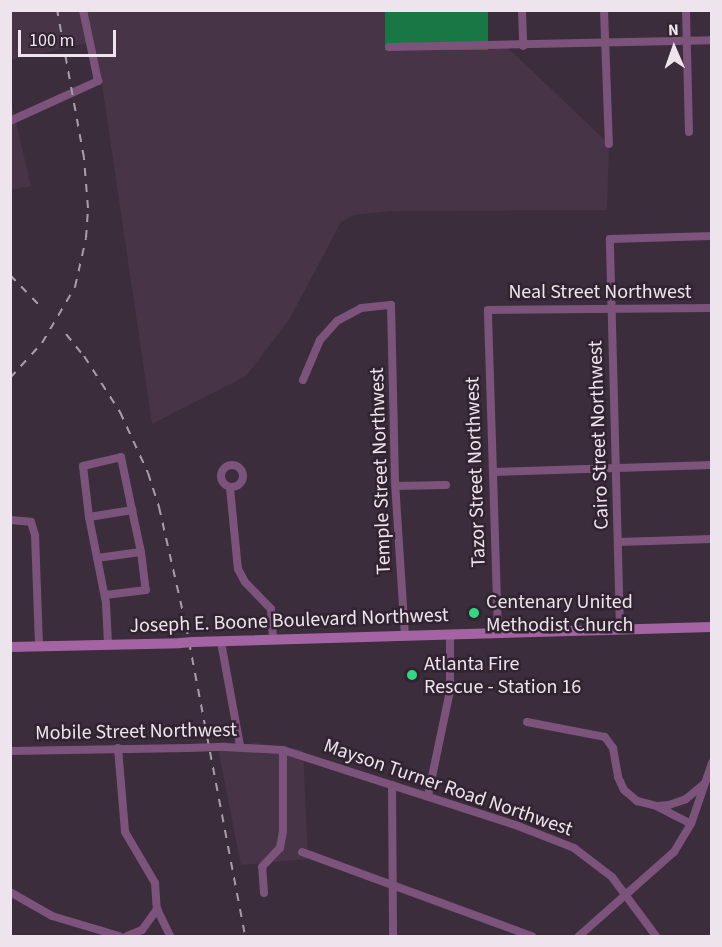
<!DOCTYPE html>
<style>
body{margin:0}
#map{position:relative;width:722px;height:947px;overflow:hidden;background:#3b2d3b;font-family:"Source Sans 3",sans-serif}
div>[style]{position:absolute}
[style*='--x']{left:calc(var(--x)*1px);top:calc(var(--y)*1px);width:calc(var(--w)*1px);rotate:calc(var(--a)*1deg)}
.built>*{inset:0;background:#473447}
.forest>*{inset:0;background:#197645;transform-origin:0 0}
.street>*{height:8px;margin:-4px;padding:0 4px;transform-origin:4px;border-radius:4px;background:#7c537b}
.street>.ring{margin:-4px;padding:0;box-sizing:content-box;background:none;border:8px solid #7c537b;border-radius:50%}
.secondary>*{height:10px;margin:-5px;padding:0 5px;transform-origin:5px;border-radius:5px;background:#a464a3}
.rail>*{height:2px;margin-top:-1px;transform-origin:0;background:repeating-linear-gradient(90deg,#a89da8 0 8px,transparent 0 16px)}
.street-bridge>*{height:8px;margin:-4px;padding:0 4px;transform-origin:4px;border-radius:4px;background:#7c537b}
.secondary-bridge>*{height:10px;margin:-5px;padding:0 5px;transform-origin:5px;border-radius:5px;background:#a464a3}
.dots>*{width:16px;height:16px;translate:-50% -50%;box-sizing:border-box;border:3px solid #312330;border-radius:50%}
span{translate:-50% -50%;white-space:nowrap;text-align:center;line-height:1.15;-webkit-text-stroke:5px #312330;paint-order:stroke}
.street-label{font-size:20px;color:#ede4ed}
.poi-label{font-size:20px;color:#ede4ed}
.left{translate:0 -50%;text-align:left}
.frame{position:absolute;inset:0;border:12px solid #ede4ed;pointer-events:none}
.north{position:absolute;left:644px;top:18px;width:60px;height:60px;-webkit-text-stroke:4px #312330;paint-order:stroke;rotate:358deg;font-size:16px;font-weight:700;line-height:24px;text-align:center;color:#ede4ed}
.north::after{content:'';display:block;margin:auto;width:21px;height:27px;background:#ede4ed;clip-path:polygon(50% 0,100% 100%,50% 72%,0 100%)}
.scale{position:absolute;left:18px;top:30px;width:98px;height:27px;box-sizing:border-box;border:3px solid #ede4ed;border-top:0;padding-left:8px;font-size:18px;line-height:21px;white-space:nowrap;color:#ede4ed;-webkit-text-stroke:4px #312330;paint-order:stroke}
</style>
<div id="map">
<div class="built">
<i style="clip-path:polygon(10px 11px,385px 11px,387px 50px,506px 46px,609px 144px,607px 210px,392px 211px,354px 215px,341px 222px,289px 320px,246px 376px,152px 424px,102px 84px,91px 42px,11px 60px)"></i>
<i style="clip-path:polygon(10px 96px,31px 186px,11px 190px,10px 190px)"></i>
<i style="clip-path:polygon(256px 743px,303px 750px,308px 859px,241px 865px,218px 749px)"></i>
</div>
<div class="forest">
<i style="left:385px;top:11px;width:103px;height:39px"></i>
</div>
<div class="street">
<i style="--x:522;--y:10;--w:36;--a:88"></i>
<i style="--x:604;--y:10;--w:134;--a:87.9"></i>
<i style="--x:686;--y:10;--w:122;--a:88.6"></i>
<i style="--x:389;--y:47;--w:323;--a:-1.2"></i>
<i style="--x:10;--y:121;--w:97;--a:-24.4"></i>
<i style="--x:98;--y:81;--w:73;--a:-101.9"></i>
<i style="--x:303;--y:380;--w:43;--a:-67"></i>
<i style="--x:320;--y:340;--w:25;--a:-48"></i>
<i style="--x:337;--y:321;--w:27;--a:-28"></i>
<i style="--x:361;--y:308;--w:30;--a:-6"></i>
<i style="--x:391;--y:305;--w:177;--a:88.7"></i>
<i style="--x:395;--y:482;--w:154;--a:86.3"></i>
<i class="ring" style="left:221px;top:465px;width:14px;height:14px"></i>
<i style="--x:493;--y:472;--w:219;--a:-1.8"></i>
<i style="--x:396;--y:486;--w:50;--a:-1.1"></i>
<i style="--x:230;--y:488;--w:81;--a:84.4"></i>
<i style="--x:238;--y:569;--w:15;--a:62"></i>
<i style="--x:245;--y:582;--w:37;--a:46"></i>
<i style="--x:271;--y:609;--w:31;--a:86"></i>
<i style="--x:89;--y:517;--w:44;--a:-9.2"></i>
<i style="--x:132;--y:510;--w:43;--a:77.9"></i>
<i style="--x:10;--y:520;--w:21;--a:5"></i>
<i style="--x:31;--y:522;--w:14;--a:73"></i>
<i style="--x:35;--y:535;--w:111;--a:87.9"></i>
<i style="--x:618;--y:542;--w:94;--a:-1.8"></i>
<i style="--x:97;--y:558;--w:44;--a:-7.8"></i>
<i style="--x:141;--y:552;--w:38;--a:83"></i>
<i style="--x:146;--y:590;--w:41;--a:173"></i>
<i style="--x:620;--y:629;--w:390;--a:-91.5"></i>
<i style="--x:610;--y:239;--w:102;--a:-1.7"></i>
<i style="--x:498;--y:633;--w:323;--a:-91.8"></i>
<i style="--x:488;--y:310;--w:224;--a:-0.5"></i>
<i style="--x:221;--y:642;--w:106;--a:79.6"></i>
<i style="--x:108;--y:644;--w:41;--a:-92.8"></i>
<i style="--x:106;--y:603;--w:88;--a:-101.2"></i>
<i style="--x:89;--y:517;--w:51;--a:-96.7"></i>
<i style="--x:83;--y:466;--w:39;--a:-13"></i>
<i style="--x:121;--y:457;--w:54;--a:78.3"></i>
<i style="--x:527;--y:722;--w:79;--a:10.9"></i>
<i style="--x:605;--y:737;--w:14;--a:54"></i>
<i style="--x:613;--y:748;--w:29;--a:80"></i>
<i style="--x:618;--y:777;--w:14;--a:65"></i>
<i style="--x:624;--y:790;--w:17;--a:40"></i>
<i style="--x:637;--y:801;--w:21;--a:14"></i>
<i style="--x:657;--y:806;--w:12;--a:-5"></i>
<i style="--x:669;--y:805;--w:18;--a:-19"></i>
<i style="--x:686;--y:799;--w:23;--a:-40"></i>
<i style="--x:225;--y:747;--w:58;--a:3"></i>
<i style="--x:283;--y:750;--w:247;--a:17.9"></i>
<i style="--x:518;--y:826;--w:60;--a:21.4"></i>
<i style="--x:574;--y:848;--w:48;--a:37.3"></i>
<i style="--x:612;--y:877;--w:74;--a:53.3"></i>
<i style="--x:118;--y:748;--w:84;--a:85.2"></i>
<i style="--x:125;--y:832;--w:59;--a:59.5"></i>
<i style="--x:155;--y:883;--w:26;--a:86"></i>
<i style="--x:157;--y:909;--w:30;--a:64"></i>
<i style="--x:10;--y:751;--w:178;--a:-1"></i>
<i style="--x:392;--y:785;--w:151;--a:89.6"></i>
<i style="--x:428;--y:796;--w:107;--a:-78.2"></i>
<i style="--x:450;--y:691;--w:57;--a:-90"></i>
<i style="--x:658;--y:807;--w:37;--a:27"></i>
<i style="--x:302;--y:852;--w:245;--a:20.1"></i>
<i style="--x:10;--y:892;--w:48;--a:29.7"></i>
<i style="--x:52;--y:916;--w:70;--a:16.6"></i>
<i style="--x:264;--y:893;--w:26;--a:-94"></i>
<i style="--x:262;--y:867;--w:26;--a:-47"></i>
<i style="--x:280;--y:848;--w:17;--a:-80"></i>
<i style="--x:283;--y:831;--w:81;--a:-90"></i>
<i style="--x:127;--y:936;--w:16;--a:-22"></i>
<i style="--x:142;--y:930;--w:26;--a:-54"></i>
<i style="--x:579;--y:936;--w:127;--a:-41.5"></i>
<i style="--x:674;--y:852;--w:33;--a:-59"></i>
<i style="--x:691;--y:824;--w:65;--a:-71"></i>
</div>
<div class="secondary">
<i style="--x:193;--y:642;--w:519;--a:-1.66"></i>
<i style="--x:10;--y:647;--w:170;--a:-1.3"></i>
</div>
<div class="rail">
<i style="--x:10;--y:275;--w:47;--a:45.9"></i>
<i style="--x:66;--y:334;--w:28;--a:51"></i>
<i style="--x:84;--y:356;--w:67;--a:57.3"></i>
<i style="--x:120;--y:412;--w:67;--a:65.3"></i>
<i style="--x:148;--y:473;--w:36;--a:72"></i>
<i style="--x:159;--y:507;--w:122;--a:77.2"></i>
<i style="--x:186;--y:626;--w:316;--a:79.2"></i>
<i style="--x:10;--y:378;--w:47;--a:-47.6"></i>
<i style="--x:42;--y:343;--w:65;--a:-59.5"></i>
<i style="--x:75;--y:287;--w:50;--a:-77.3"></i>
<i style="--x:86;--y:238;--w:30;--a:-86"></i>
<i style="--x:88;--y:208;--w:50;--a:-94.6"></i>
<i style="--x:84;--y:158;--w:150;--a:-100.3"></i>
</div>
<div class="street-bridge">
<i style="--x:188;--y:748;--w:37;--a:-2"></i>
</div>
<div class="secondary-bridge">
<i style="--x:180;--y:643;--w:13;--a:-4"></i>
</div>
<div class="dots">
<i style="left:474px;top:613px;background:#32d882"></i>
<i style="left:412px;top:675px;background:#32d882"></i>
</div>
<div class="street-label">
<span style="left:600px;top:292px">Neal Street Northwest</span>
<span style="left:599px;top:435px;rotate:-92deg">Cairo Street Northwest</span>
<span style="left:381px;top:471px;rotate:-92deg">Temple Street Northwest</span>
<span style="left:476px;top:472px;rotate:-92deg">Tazor Street Northwest</span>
<span style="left:289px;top:621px;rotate:-2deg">Joseph E. Boone Boulevard Northwest</span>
<span style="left:136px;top:732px;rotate:-1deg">Mobile Street Northwest</span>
<span style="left:448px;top:788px;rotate:19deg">Mayson Turner Road Northwest</span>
</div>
<div class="poi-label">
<span class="left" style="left:486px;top:614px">Centenary United<br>Methodist Church</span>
<span class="left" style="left:424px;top:676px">Atlanta Fire<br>Rescue - Station 16</span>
</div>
<div class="frame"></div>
<div class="north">N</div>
<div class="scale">100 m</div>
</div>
